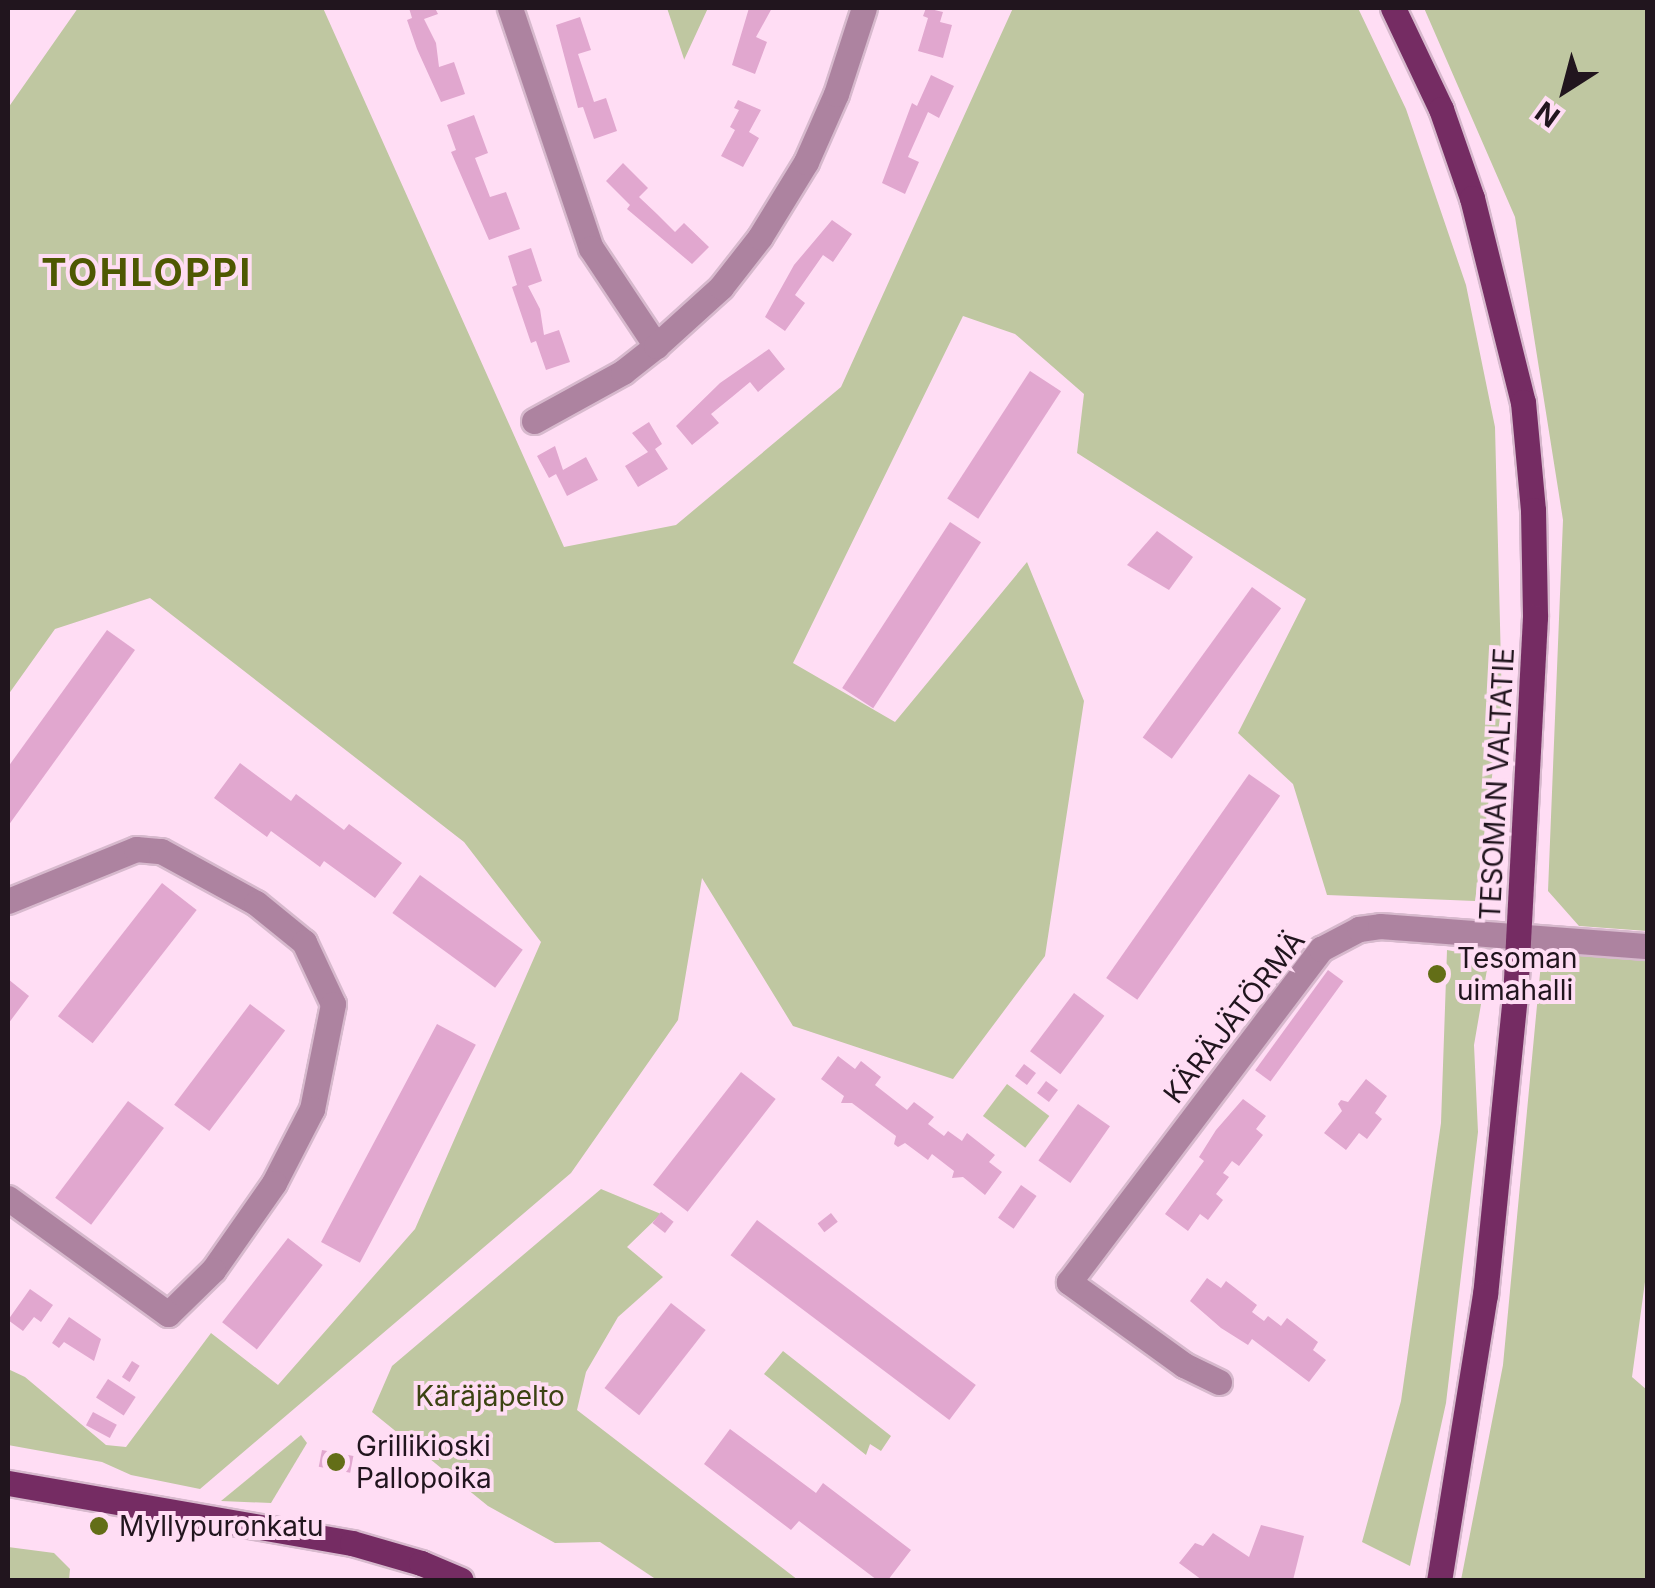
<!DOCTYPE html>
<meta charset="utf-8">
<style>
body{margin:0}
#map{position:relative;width:1655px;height:1588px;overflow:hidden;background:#ffddf4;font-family:Inter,sans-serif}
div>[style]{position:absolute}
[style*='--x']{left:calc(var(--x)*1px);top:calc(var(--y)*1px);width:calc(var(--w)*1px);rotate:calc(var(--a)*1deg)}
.green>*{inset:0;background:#bfc7a1;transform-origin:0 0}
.building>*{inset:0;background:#e1a7cf;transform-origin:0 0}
.roads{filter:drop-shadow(2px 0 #d7b9cd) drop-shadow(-2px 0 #d7b9cd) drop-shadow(0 2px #d7b9cd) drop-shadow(0 -2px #d7b9cd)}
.minor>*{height:25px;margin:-12.5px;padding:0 12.5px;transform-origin:12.5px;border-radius:12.5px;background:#ad83a0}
.major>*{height:25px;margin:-12.5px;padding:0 12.5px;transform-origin:12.5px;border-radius:12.5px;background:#752c63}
.dots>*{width:28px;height:28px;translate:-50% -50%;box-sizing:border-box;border:5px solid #ffddf4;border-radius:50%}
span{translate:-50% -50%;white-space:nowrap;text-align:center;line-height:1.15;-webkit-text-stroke:8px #ffddf4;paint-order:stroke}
.street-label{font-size:28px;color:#21151e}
.poi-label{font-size:28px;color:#21151e}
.left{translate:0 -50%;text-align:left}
.park-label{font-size:28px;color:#3c4313}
.district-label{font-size:38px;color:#4e5802;font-weight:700;letter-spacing:2.5px}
.frame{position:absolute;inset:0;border:10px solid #21151e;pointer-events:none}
.north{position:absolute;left:1515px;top:40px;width:100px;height:100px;-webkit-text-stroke:8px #ffddf4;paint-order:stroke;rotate:216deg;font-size:28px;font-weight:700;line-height:40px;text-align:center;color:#21151e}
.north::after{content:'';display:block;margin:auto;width:35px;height:45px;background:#21151e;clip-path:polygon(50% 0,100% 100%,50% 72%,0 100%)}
</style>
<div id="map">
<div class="green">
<i style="clip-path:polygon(78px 8px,323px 8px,564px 547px,676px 525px,841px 387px,1013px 8px,1358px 8px,1406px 109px,1466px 285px,1495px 427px,1502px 703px,1475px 901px,1327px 895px,1293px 784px,1238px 733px,1306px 599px,1077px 453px,1084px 394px,1015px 334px,963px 316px,793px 663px,895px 722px,1027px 562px,1084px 701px,1045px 956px,953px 1079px,793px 1026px,702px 878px,678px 1020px,571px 1173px,200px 1489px,131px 1475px,102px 1462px,8px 1445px,8px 1369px,25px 1377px,106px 1445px,126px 1447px,211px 1333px,278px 1385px,415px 1229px,541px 942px,464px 842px,150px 598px,55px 629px,8px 695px,8px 108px)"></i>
<i style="clip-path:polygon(667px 8px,708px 8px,684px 60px,684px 59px)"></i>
<i style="clip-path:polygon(1424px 8px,1647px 8px,1647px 931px,1579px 926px,1548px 891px,1563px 520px,1515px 217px)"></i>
<i style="clip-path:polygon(1447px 950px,1489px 958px,1474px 1045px,1478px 1132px,1446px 1403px,1410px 1566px,1362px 1542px,1401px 1401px,1441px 1123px)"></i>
<i style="clip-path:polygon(1576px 953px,1647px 959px,1648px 1260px,1632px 1377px,1647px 1390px,1647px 1580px,1461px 1580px,1503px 1365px,1541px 963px)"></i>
<i style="left:1007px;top:1084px;width:53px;height:40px;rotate:37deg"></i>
<i style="clip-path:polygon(601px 1189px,661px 1214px,627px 1247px,663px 1277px,618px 1317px,586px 1372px,577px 1410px,798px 1580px,657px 1580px,600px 1542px,555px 1543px,488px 1506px,372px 1412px,392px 1366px)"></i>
<i style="clip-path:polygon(783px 1351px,891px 1436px,881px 1451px,870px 1444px,866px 1455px,764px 1374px)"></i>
<i style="clip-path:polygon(301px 1435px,307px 1443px,271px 1503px,221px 1501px)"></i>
<i style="clip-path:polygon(8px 1547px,54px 1553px,70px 1569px,69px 1580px,8px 1580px)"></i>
</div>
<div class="building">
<i style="clip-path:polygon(409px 8px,435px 8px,438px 14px,424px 19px,436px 43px,439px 67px,454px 62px,465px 94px,441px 102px,417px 49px,407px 20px,412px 18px)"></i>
<i style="clip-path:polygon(749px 8px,772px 8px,756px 37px,767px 42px,755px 74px,732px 65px)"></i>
<i style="clip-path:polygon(926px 8px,943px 12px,940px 22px,952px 25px,943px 58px,918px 51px,928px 18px,923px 16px)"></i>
<i style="clip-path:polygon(580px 17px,591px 50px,578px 54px,594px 102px,606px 98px,617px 131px,594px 139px,583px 107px,578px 108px,556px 25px)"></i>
<i style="clip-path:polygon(931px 75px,954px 86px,939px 118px,928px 112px,908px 157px,919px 162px,905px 194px,882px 183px,912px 103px,917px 106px)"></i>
<i style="clip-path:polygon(738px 100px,761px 110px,749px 132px,759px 138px,743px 167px,721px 156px,735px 130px,730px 127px,739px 110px,734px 108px)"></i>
<i style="clip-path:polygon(474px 115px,488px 153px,475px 158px,490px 197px,506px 192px,520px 229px,489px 240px,451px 152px,456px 150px,447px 125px)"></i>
<i style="clip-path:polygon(623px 163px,648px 188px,639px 197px,657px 214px,675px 232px,684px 223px,709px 247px,692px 264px,627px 209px,630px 205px,606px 181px)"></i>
<i style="clip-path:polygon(832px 220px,852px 234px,833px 262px,823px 255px,795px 295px,805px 303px,785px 331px,765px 317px,794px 265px)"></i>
<i style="clip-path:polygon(531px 248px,542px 281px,528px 286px,540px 309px,544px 335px,559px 330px,570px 362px,546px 370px,536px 341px,531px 343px,512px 287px,517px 285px,508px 256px)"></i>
<i style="clip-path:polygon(769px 349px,785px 369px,758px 392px,750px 382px,732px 397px,711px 414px,719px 423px,692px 445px,676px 426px,720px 383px)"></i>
<i style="left:1030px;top:371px;width:37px;height:152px;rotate:33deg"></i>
<i style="clip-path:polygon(649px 422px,662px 444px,655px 449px,668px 469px,638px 487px,625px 466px,648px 452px,632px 433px)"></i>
<i style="clip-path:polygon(555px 446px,563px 470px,586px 457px,598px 480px,567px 496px,556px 474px,549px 478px,537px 456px)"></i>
<i style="left:950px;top:522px;width:37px;height:198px;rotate:33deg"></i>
<i style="clip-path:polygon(1157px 531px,1193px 557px,1169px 590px,1127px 565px)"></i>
<i style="left:1252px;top:587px;width:36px;height:186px;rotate:36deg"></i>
<i style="clip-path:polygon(107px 630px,135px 650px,8px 826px,8px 767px)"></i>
<i style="clip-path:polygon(240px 763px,291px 801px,296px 794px,344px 830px,349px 824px,402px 863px,375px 898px,324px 861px,320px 867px,271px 831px,267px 837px,214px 798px)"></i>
<i style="left:1249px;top:774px;width:38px;height:249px;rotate:35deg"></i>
<i style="left:420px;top:875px;width:127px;height:47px;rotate:36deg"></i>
<i style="left:162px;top:883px;width:44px;height:169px;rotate:38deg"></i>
<i style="left:1328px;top:970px;width:19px;height:124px;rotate:36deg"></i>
<i style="clip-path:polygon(8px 979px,29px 996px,8px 1024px)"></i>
<i style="left:1074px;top:993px;width:38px;height:73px;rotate:37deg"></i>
<i style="left:250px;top:1004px;width:44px;height:126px;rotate:37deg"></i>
<i style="left:437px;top:1024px;width:44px;height:247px;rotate:28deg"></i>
<i style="clip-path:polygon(838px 1056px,855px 1069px,861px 1061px,881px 1077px,875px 1085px,907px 1110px,914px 1102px,934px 1117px,928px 1124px,944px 1136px,948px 1131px,962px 1141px,967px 1133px,995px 1155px,989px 1162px,1002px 1172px,985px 1195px,963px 1177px,952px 1178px,954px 1171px,932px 1154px,928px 1160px,905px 1143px,898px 1147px,894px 1144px,896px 1136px,852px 1103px,841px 1103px,844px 1096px,821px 1079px)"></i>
<i style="left:1024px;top:1064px;width:15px;height:15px;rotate:37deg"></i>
<i style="left:741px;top:1072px;width:44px;height:143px;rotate:38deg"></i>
<i style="clip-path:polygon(1366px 1079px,1387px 1096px,1375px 1113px,1382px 1119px,1367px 1139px,1359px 1133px,1346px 1150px,1324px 1133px,1342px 1111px,1338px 1104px,1341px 1100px,1348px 1102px)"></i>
<i style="left:1046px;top:1081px;width:15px;height:15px;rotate:37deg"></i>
<i style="clip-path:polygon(1243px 1099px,1266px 1116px,1256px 1129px,1263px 1135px,1239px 1166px,1232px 1161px,1223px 1173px,1229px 1177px,1216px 1194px,1223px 1200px,1208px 1220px,1200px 1214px,1188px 1231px,1165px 1214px,1204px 1161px,1199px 1157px,1216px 1130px)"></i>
<i style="left:128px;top:1101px;width:45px;height:121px;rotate:37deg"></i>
<i style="left:1078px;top:1104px;width:39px;height:69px;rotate:35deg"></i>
<i style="left:1021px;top:1185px;width:19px;height:40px;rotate:35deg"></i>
<i style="left:661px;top:1212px;width:16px;height:14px;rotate:38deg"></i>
<i style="left:831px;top:1213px;width:11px;height:17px;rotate:52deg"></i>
<i style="left:757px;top:1220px;width:274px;height:44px;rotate:37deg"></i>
<i style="left:288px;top:1238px;width:44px;height:107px;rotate:38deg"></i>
<i style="clip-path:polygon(1207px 1278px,1221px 1288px,1226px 1281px,1257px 1305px,1252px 1312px,1264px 1321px,1268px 1316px,1281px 1326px,1287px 1318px,1318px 1342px,1313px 1350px,1326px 1360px,1309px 1382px,1252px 1339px,1248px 1345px,1221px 1328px,1190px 1301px)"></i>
<i style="clip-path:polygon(30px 1289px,53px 1305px,41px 1322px,34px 1317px,23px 1331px,8px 1320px)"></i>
<i style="left:671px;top:1303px;width:44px;height:108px;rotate:38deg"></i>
<i style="clip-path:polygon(69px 1317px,101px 1339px,94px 1361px,64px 1342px,59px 1348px,52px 1343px)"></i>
<i style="left:132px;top:1361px;width:9px;height:19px;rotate:32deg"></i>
<i style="left:108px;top:1379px;width:33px;height:22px;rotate:33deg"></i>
<i style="left:93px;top:1412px;width:27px;height:15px;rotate:28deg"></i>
<i style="clip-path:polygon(730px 1429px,816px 1493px,823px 1483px,911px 1550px,888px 1580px,877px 1580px,799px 1521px,791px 1530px,704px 1464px)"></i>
<i style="left:322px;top:1450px;width:32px;height:17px;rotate:11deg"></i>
<i style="clip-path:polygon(1261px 1525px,1304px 1536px,1293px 1580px,1202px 1580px,1179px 1563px,1195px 1543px,1203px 1546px,1213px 1533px,1249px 1557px)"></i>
</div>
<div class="roads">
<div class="minor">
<i style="--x:510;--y:8;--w:253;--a:71.4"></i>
<i style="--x:591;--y:248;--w:118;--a:56.4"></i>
<i style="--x:534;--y:421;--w:102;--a:-28.8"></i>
<i style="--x:623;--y:372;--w:42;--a:-38.2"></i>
<i style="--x:656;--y:346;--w:88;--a:-42.2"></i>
<i style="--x:721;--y:287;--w:63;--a:-52"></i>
<i style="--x:760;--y:237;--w:88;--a:-58.5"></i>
<i style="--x:806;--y:162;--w:74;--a:-66.2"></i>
<i style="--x:836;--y:94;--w:90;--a:-72"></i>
<i style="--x:8;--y:901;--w:138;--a:-22.1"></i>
<i style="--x:136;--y:849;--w:25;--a:5"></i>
<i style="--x:161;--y:851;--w:108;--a:28.7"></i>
<i style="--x:256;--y:903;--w:62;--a:39.1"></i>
<i style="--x:304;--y:942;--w:68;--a:64.9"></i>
<i style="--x:333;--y:1004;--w:107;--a:101.3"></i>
<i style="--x:312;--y:1109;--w:83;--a:117.2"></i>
<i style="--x:274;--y:1183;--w:106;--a:125"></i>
<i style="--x:213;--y:1270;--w:63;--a:135.6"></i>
<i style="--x:168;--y:1314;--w:198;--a:-144.1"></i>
<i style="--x:1219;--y:1382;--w:39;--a:-154"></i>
<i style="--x:1184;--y:1365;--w:142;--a:-144.2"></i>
<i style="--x:1069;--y:1282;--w:418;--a:-52.9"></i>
<i style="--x:1321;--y:949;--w:43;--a:-27.8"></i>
<i style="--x:1359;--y:929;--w:21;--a:-8"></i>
<i style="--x:1380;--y:926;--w:269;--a:4.3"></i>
</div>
<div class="major">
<i style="--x:1393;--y:8;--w:112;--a:64.6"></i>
<i style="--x:1441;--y:109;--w:94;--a:70.8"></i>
<i style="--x:1472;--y:198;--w:210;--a:76"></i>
<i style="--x:1523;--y:402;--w:108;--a:84.7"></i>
<i style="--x:1533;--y:510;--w:107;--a:88.9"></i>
<i style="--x:1535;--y:617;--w:368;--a:93"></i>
<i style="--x:1516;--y:985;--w:311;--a:95.7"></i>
<i style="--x:1485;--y:1294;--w:290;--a:99.1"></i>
<i style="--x:8;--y:1483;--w:349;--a:9.9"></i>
<i style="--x:352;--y:1543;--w:72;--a:16.2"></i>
<i style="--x:421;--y:1563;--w:43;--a:23"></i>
</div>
</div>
<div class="dots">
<i style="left:1437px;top:974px;background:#636e17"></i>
<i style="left:336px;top:1462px;background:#636e17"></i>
<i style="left:99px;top:1526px;background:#636e17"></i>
</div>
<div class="street-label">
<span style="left:1497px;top:784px;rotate:-87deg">TESOMAN VALTATIE</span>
<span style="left:1234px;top:1017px;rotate:-52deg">KÄRÄJÄTÖRMÄ</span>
</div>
<div class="poi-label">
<span class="left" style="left:1457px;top:974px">Tesoman<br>uimahalli</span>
<span class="left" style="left:356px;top:1462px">Grillikioski<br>Pallopoika</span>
<span class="left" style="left:119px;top:1526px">Myllypuronkatu</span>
</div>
<div class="park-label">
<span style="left:490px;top:1396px">Käräjäpelto</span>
</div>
<div class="district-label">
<span style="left:147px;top:273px">TOHLOPPI</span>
</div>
<div class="frame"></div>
<div class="north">N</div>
</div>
